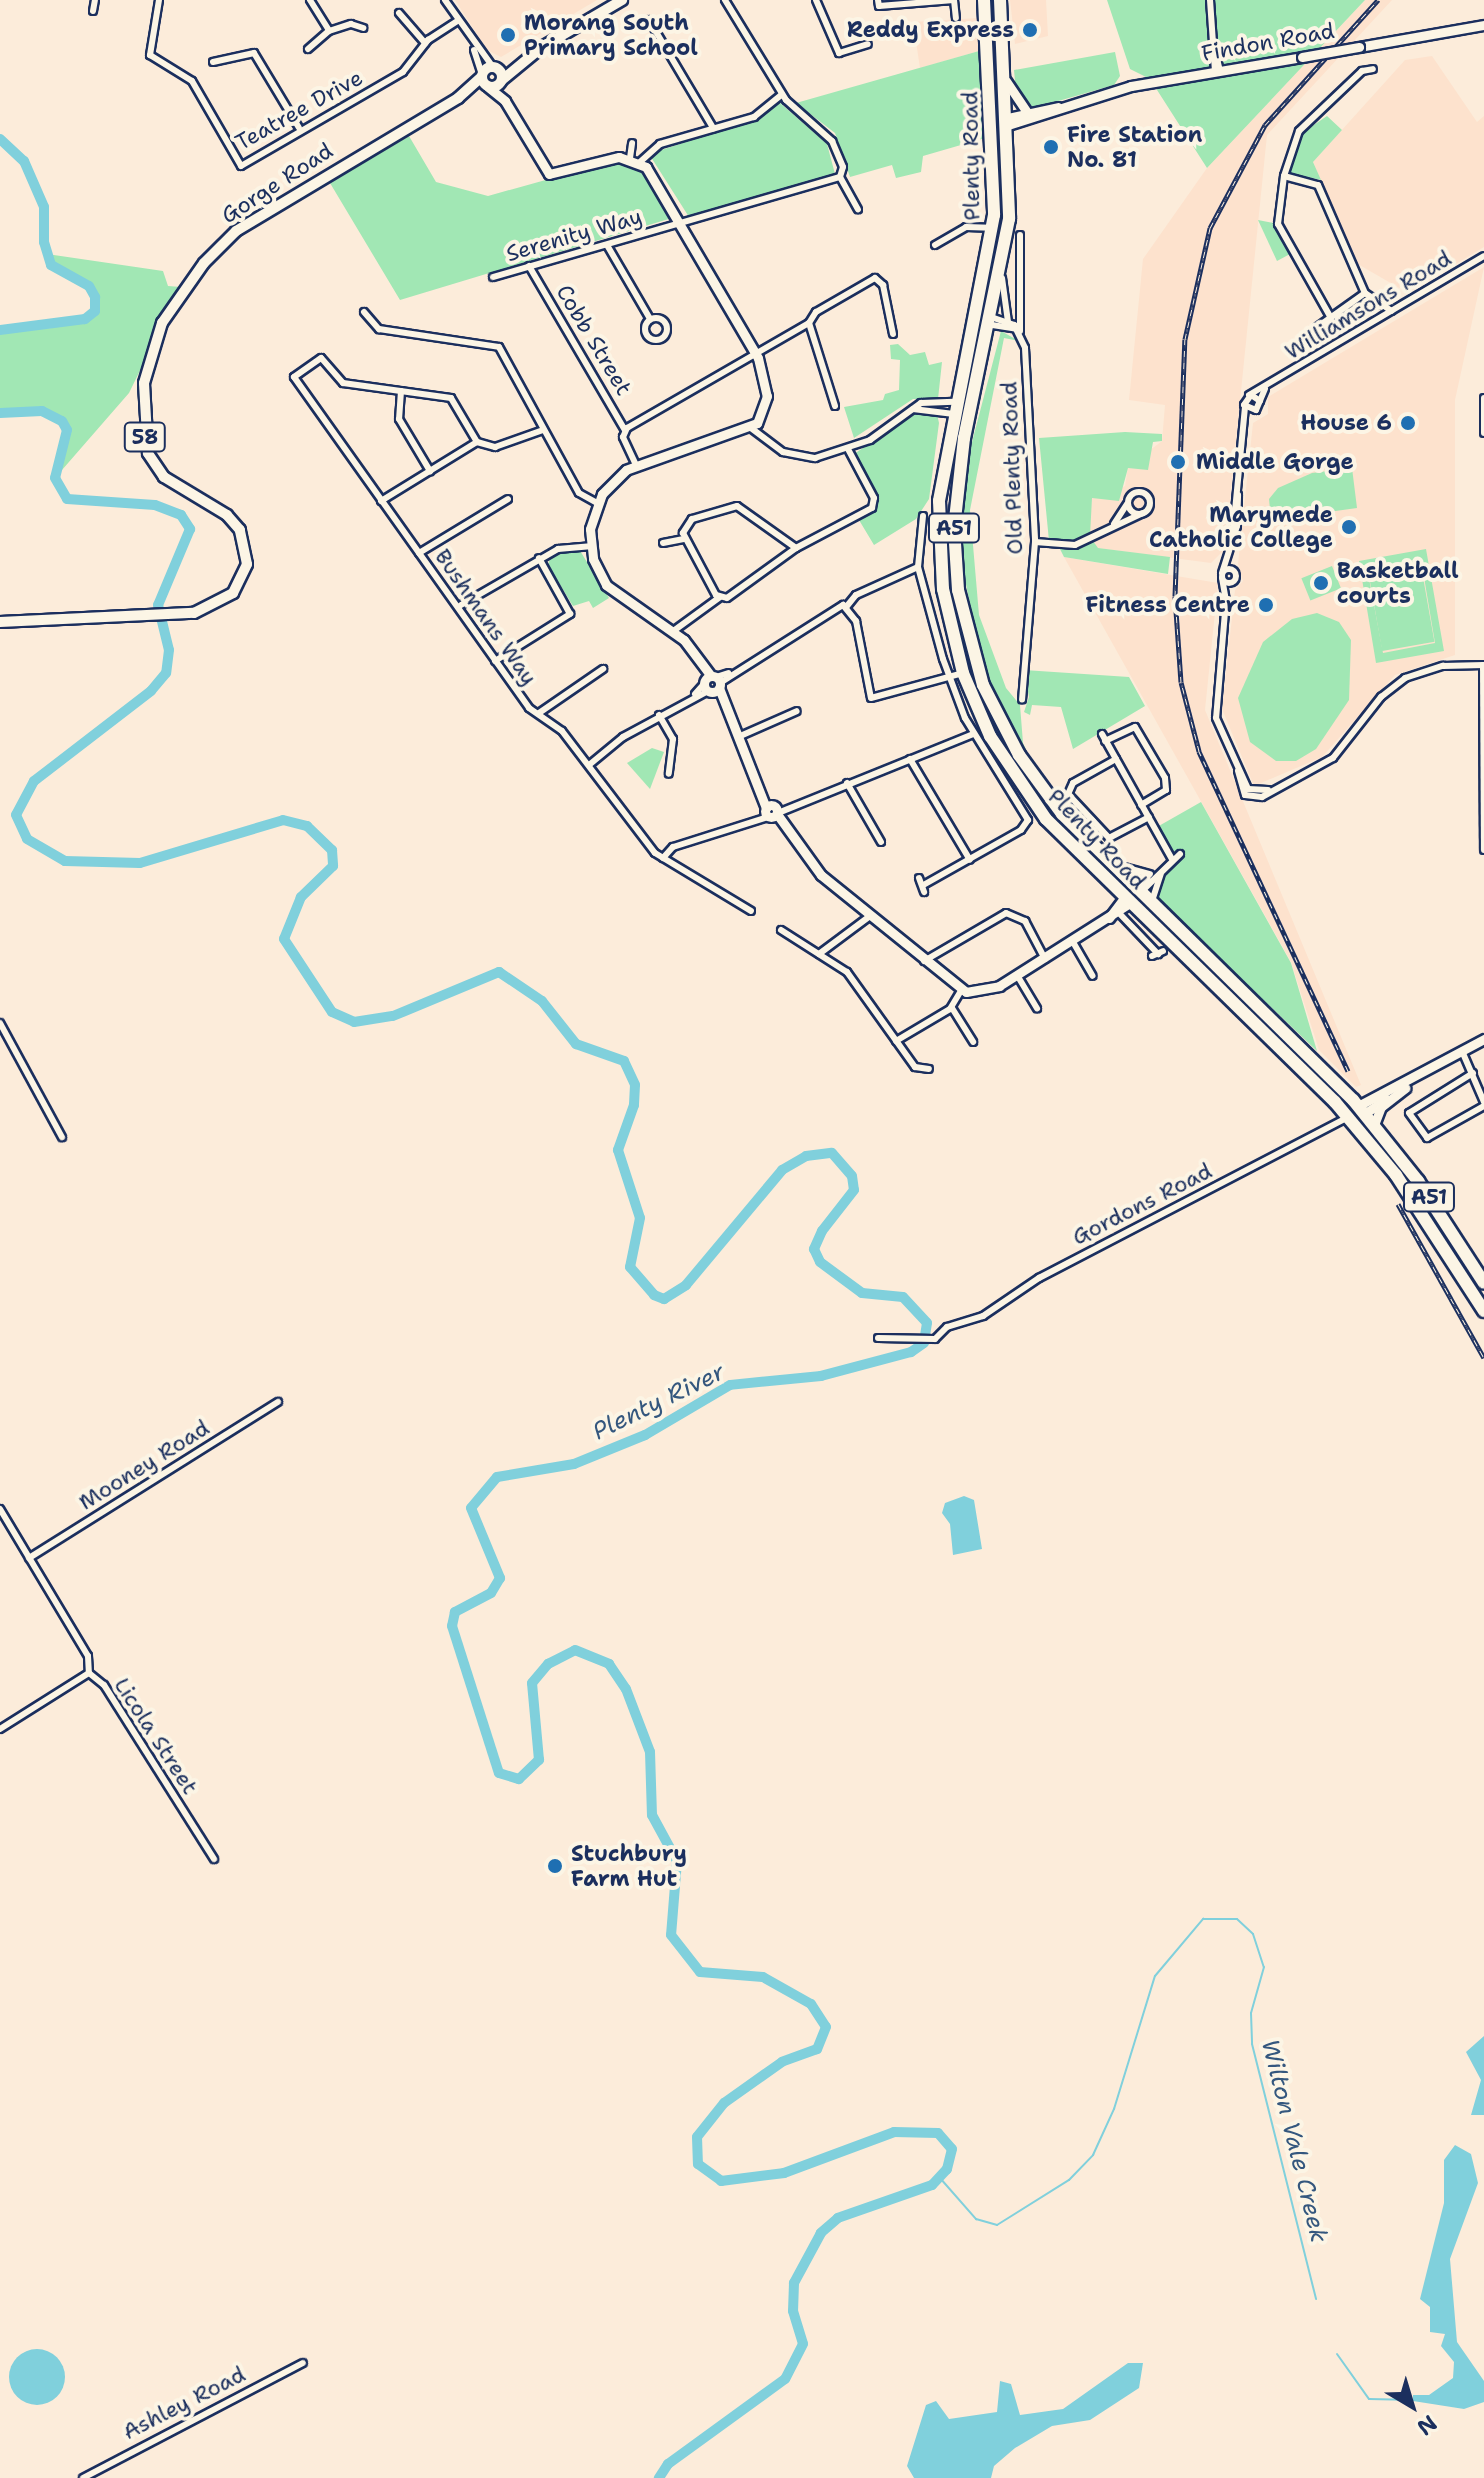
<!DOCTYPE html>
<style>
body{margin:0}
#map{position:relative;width:1484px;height:2478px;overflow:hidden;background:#fcecda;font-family:"Shantell Sans",sans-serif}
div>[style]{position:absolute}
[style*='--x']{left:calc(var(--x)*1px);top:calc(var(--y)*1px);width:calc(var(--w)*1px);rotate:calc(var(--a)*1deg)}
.built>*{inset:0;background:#fde2cd}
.green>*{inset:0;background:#a1e7b4;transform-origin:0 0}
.water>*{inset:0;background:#80d0dc}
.round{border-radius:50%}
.stream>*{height:2px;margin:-1px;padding:0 1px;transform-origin:1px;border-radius:1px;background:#80d0dc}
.river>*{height:10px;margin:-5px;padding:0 5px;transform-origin:5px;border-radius:5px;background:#80d0dc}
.roads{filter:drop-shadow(2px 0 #1b2f5e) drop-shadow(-2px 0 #1b2f5e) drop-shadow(0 2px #1b2f5e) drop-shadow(0 -2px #1b2f5e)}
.street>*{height:6px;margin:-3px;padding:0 3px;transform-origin:3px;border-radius:3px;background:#fcf5e5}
.street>.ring{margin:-3px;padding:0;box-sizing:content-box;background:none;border:6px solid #fcf5e5;border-radius:50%}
.secondary>*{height:9px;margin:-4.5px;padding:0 4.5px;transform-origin:4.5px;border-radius:4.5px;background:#fcf5e5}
.secondary>.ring{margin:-4.5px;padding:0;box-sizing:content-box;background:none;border:9px solid #fcf5e5;border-radius:50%}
.primary>*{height:10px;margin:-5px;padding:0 5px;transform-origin:5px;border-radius:5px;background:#fcf5e5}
.primary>.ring{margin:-5px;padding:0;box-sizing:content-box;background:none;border:10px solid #fcf5e5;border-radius:50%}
.highway>*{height:12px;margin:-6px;padding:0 6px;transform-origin:6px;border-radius:6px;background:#fcf5e5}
.rail>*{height:5px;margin-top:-2.5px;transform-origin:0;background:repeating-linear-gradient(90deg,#fcf5e5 0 6px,#1b2f5e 0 12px);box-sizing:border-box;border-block:2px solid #1b2f5e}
.bridges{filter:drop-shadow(2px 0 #1b2f5e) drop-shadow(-2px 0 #1b2f5e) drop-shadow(0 2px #1b2f5e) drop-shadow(0 -2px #1b2f5e)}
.secondary-bridge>*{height:9px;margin:-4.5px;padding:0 4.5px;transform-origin:4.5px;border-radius:4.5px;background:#fcf5e5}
.dots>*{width:22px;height:22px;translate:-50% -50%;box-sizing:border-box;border:4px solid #fcf5e5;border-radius:50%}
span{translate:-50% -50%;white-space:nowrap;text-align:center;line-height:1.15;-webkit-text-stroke:8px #fcf5e5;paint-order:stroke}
.shield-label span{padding:2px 6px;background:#fcf5e5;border:2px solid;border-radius:6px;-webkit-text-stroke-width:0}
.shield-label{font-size:20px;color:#1b2f5e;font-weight:700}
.poi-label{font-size:22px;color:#1b2f5e;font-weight:700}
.left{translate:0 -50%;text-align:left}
.right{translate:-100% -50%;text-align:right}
.street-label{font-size:22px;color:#1b2f5e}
.water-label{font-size:24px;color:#34577e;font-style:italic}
.north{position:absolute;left:1372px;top:2366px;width:80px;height:80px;-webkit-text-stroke:6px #fcf5e5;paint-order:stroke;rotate:142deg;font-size:22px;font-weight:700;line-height:32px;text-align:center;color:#1b2f5e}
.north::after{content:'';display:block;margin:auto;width:28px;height:36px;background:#1b2f5e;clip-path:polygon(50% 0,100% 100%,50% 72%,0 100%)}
</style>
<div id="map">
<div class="built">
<i style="clip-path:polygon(455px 0,597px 0,501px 57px,487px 50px)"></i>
<i style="clip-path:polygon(1010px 0,1046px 0,1048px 36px,1015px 44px)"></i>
<i style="clip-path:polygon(1365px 0,1392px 0,1267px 135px,1225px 549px,1211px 563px,1097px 548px,1088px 532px,1092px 498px,1125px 486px,1128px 467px,1162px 441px,1165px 405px,1129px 400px,1143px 259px,1207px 168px)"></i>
<i style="clip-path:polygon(978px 18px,979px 51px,920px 68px,913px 22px)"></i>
<i style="clip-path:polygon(1432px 56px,1477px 122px,1484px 116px,1484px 247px,1408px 293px,1356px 263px,1313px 162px,1405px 60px)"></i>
<i style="clip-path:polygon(1484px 267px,1455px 400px,1455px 655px,1395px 675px,1322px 757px,1254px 786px,1222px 709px,1235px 590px,1243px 581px,1238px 564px,1253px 423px,1268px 414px,1268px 397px)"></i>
<i style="clip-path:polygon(1064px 557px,1218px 583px,1205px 710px,1361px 1085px,1356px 1087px,1319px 1050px,1291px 962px)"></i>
</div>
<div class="green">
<i style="clip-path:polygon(1107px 0,1365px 0,1207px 168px,1150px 79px,1130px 69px)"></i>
<i style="clip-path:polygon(979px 51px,985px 138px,923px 156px,921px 172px,896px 178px,892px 165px,850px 177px,835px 133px,796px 103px)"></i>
<i style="clip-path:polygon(1115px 52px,1120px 76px,1114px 85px,1034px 108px,1016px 92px,1014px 70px)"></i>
<i style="clip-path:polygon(779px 102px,827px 144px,835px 174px,689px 217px,649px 154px,750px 121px)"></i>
<i style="clip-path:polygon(1327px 116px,1342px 130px,1313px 162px,1321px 180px,1288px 173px,1302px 133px)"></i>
<i style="clip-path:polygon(409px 136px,436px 182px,488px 196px,610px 162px,627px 163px,645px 173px,672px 218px,400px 300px,330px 183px)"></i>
<i style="clip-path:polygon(1258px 220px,1274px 223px,1290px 254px,1277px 261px)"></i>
<i style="clip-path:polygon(47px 254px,163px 271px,168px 286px,181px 287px,129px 393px,55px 478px,67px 430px,62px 421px,42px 411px,0 413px,0 330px,52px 328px,95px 311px,89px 286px,59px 273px)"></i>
<i style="clip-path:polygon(1001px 331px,1019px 341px,1004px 338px,970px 510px,979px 615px,1006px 688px,1020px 705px,1023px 743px,1036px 771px,981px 663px,961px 558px,966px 465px)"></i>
<i style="clip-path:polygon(898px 344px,910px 355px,925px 352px,929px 365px,942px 362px,938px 399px,913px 399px,854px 438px,844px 407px,883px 400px,885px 394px,899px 390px,900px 360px,891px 359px,890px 345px)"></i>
<i style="clip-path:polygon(916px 412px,937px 414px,939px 423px,929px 499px,916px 519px,874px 545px,859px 520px,876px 509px,878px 501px,854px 454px)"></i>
<i style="clip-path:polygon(1125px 432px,1162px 434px,1162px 441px,1153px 442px,1148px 470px,1128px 468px,1119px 501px,1092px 498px,1090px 536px,1073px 543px,1049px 541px,1039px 438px)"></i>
<i style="clip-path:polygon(1352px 468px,1357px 508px,1271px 520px,1269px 499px,1278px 488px,1312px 473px)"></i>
<i style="clip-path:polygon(1093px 541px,1098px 548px,1170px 557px,1168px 574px,1064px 557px,1060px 549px)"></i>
<i style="clip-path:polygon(579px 549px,609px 598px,593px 608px,589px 601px,573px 606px,548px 565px,551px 555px)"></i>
<i style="clip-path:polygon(evenodd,1426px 549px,1444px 651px,1376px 663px,1359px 561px,1426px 549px,1421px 559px,1435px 643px,1383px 653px,1367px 568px,1421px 559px)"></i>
<i style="left:1420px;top:560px;width:83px;height:53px;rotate:80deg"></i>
<i style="left:1332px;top:566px;width:24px;height:33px;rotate:68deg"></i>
<i style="clip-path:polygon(1317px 613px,1339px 622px,1351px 640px,1349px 700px,1316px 749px,1296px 761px,1276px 761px,1250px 742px,1238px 698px,1263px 642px,1292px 619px)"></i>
<i style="clip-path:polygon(1024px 670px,1129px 677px,1145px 706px,1073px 749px,1061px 707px,1032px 705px,1030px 715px,1024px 712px,1029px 697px)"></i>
<i style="clip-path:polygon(652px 748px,664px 752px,650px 789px,627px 763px)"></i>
<i style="clip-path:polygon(1201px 802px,1291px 963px,1317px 1051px,1155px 897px,1166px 872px,1183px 856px,1171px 850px,1157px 827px)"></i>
</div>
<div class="water">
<i style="clip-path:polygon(964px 1496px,974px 1500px,982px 1549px,953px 1555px,950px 1524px,942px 1513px,945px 1503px)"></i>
<i style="clip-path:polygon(1484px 2036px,1484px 2115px,1471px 2115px,1481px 2080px,1466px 2052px)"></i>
<i style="clip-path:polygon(1455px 2145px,1471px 2154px,1478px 2183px,1450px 2259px,1457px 2342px,1484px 2381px,1484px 2402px,1464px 2409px,1413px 2401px,1413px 2395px,1429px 2395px,1453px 2378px,1454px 2362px,1441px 2346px,1445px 2334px,1430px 2332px,1430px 2307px,1420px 2299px,1444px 2203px,1444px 2160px)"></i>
<i class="round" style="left:9px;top:2349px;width:56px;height:56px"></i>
<i style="clip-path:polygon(1128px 2363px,1143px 2363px,1139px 2388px,1090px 2420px,1052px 2426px,1015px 2448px,994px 2466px,991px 2478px,914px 2478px,907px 2466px,926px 2405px,936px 2401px,949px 2419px,997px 2412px,1000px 2381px,1011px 2384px,1020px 2415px,1063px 2409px)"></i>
</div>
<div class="stream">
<i style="--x:940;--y:2178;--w:55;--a:48.7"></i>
<i style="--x:976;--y:2219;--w:22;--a:16"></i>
<i style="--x:997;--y:2225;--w:85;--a:-32"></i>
<i style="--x:1069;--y:2180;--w:35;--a:-46"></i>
<i style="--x:1093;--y:2155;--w:51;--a:-65.5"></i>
<i style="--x:1114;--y:2109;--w:139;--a:-72.9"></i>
<i style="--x:1155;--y:1976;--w:75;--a:-49.9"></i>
<i style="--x:1203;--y:1919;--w:34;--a:0"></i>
<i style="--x:1237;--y:1919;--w:22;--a:43"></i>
<i style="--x:1253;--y:1934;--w:35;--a:72"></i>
<i style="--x:1264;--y:1967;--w:48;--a:105.8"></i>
<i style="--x:1251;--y:2013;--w:31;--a:88"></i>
<i style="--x:1252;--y:2044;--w:263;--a:75.9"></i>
<i style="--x:1337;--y:2354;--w:55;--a:54.6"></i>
<i style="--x:1369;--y:2399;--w:46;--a:1.2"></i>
</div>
<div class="river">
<i style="--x:0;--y:139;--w:33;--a:43"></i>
<i style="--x:24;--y:161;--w:50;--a:66.5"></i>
<i style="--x:44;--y:207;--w:35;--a:90"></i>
<i style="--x:44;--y:242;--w:24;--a:73"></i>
<i style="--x:51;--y:265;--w:43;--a:28.9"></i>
<i style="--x:89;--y:286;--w:13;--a:61"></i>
<i style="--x:95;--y:297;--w:14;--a:90"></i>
<i style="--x:95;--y:311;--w:13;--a:141"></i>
<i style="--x:85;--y:319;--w:86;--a:172.6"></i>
<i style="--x:0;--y:413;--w:42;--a:-2.7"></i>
<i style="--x:42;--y:411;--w:22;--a:27"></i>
<i style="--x:62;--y:421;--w:10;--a:61"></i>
<i style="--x:67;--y:430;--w:49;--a:104"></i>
<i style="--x:55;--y:478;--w:24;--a:60"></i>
<i style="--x:67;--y:499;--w:88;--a:3.9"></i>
<i style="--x:155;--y:505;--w:28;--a:21"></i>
<i style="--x:181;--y:515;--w:17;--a:57"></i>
<i style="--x:190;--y:529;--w:82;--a:112.8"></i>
<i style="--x:158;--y:605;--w:46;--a:76.3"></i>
<i style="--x:169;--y:650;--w:23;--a:97"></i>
<i style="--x:166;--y:673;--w:23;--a:130"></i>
<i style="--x:151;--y:691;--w:148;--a:142.4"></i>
<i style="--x:34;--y:781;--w:38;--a:118"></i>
<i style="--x:16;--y:815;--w:26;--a:65"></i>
<i style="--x:27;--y:839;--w:44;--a:30.1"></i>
<i style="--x:65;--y:861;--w:75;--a:1.5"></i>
<i style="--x:140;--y:863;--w:149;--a:-16.7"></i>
<i style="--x:283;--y:820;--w:25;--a:14"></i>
<i style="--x:307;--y:826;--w:35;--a:44"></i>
<i style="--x:332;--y:850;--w:16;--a:86"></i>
<i style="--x:333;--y:866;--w:45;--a:135.9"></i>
<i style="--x:301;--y:897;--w:45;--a:112"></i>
<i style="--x:284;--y:939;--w:87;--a:56.7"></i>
<i style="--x:332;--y:1012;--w:24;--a:24"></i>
<i style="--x:354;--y:1022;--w:39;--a:-9"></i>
<i style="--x:393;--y:1016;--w:115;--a:-22.5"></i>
<i style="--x:499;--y:972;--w:52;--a:34"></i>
<i style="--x:542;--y:1001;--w:55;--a:51.7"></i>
<i style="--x:576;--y:1044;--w:51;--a:19.5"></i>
<i style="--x:624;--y:1061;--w:26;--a:65"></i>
<i style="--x:635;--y:1085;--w:20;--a:93"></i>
<i style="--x:634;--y:1105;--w:48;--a:109.6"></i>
<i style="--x:618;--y:1150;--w:71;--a:72.1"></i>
<i style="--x:640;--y:1218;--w:50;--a:101.5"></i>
<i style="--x:630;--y:1267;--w:37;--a:49"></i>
<i style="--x:654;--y:1295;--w:11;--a:22"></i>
<i style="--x:664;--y:1299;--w:26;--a:-32"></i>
<i style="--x:686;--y:1285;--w:150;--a:-50.1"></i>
<i style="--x:782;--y:1170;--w:28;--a:-30"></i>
<i style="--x:806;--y:1156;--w:26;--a:-7"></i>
<i style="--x:832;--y:1153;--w:30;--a:49"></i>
<i style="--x:852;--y:1176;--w:14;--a:82"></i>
<i style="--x:854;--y:1190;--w:52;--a:128"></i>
<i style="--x:822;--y:1231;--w:20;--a:114"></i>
<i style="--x:814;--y:1249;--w:14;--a:65"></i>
<i style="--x:820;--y:1262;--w:52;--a:36.4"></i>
<i style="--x:862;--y:1293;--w:41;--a:5.6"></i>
<i style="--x:903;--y:1297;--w:35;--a:47"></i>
<i style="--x:927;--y:1323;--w:20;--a:99"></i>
<i style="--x:924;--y:1343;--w:16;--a:145"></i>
<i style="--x:911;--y:1352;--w:93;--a:165.1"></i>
<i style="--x:821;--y:1376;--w:91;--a:174.4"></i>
<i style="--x:730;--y:1385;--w:99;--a:149.5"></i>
<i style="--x:645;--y:1435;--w:77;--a:157.8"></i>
<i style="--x:574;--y:1464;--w:78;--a:170.4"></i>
<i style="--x:497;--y:1477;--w:40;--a:130"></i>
<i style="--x:471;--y:1508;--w:76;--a:67.5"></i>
<i style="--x:500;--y:1578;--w:17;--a:121"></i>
<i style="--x:491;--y:1593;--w:41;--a:152.2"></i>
<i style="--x:455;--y:1612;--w:14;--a:102"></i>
<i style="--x:452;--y:1626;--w:154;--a:72.3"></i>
<i style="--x:499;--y:1773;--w:21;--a:17"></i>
<i style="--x:519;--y:1779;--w:28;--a:-44"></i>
<i style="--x:539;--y:1760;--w:77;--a:-95.2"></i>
<i style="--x:532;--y:1683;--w:25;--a:-50"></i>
<i style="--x:548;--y:1664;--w:30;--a:-27"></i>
<i style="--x:575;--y:1650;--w:37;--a:22"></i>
<i style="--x:609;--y:1664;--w:30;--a:56"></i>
<i style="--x:626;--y:1689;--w:67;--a:69.1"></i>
<i style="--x:650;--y:1752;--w:63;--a:88.2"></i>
<i style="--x:652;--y:1815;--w:52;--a:61.5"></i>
<i style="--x:677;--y:1861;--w:74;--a:94.6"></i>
<i style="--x:671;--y:1935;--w:47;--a:51.9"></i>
<i style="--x:700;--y:1972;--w:63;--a:4.5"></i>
<i style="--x:763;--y:1977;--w:55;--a:29.4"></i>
<i style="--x:811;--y:2004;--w:27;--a:57"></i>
<i style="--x:826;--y:2027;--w:24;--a:112"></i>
<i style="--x:817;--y:2049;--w:37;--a:160"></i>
<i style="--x:782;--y:2062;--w:71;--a:144.7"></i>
<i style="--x:724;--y:2103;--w:43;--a:128.5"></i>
<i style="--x:697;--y:2137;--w:27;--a:88"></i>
<i style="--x:698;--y:2164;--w:29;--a:36"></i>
<i style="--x:721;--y:2181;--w:64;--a:-7.2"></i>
<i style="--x:784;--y:2173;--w:117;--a:-20.4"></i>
<i style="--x:894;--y:2132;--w:44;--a:1.3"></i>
<i style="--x:938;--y:2133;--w:21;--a:49"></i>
<i style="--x:952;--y:2149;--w:21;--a:104"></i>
<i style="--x:947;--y:2169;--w:22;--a:133"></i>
<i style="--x:932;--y:2185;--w:100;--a:160.7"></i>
<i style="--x:838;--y:2218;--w:23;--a:139"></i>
<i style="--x:821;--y:2233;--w:57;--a:118.4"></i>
<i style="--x:794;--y:2283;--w:28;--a:92"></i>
<i style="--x:793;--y:2311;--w:34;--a:73"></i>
<i style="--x:803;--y:2344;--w:39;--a:117"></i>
<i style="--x:785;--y:2379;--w:145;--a:144"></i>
<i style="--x:668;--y:2464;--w:17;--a:123"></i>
</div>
<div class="roads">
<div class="street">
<i style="--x:159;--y:0;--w:56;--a:99.3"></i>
<i style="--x:150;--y:55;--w:49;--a:31.8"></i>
<i style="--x:192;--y:81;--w:98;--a:60"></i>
<i style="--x:241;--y:166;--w:187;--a:-30.1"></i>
<i style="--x:403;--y:72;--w:41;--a:-52"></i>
<i style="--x:428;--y:40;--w:35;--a:-33"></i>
<i style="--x:310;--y:0;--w:36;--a:58"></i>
<i style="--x:329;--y:31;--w:23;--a:-18"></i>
<i style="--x:351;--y:24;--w:13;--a:18"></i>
<i style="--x:445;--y:0;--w:82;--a:54.4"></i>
<i style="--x:725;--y:0;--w:117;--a:58.6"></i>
<i style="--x:786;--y:100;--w:62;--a:41.7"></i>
<i style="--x:832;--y:141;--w:28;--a:67"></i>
<i style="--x:843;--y:167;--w:10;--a:107"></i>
<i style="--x:840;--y:177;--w:37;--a:61"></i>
<i style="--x:816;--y:0;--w:58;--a:66.5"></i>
<i style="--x:839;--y:53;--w:30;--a:-17"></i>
<i style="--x:878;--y:0;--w:6;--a:81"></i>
<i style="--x:879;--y:6;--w:75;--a:-4.6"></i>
<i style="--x:954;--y:0;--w:18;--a:84"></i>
<i style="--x:1210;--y:0;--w:72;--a:86"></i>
<i style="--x:93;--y:11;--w:11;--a:-80"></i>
<i style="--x:399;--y:13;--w:40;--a:49"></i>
<i style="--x:649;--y:20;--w:126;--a:59.3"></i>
<i style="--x:1214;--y:47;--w:25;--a:76"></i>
<i style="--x:308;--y:49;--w:28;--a:-41"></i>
<i style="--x:474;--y:50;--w:26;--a:72"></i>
<i style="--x:213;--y:62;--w:42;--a:-12.4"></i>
<i style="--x:254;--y:53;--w:87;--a:59"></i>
<i style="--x:630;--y:158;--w:15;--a:-82"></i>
<i style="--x:640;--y:162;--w:27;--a:-42"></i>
<i style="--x:660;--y:144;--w:98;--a:-16"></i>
<i style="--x:754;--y:117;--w:36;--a:-39"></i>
<i style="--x:1284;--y:176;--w:35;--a:15"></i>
<i style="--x:1318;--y:185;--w:118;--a:66.5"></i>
<i style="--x:1365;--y:293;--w:32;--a:34"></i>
<i style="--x:1020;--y:235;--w:96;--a:90"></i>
<i style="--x:607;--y:245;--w:86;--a:59.8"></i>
<i style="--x:935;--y:245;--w:36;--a:-30"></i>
<i style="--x:966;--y:227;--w:24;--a:2"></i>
<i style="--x:529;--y:266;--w:190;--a:59.7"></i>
<i style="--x:493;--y:277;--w:361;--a:-16.1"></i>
<i style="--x:1002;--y:278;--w:44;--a:82.2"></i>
<i style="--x:364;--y:312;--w:23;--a:49"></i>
<i style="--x:379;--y:329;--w:121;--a:8.5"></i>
<i style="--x:499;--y:347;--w:166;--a:61.3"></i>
<i style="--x:579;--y:493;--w:21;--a:29"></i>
<i style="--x:988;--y:316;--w:28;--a:19"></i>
<i style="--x:1014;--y:325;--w:25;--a:64"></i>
<i style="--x:1025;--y:348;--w:194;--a:87"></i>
<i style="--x:1035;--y:542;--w:158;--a:94.7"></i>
<i class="ring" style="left:645px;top:318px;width:16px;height:16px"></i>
<i style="--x:1331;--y:318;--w:108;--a:-119.4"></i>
<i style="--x:1278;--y:224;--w:48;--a:-82.9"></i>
<i style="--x:1284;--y:176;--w:47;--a:-71.6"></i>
<i style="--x:1299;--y:131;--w:87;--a:-43.6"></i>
<i style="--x:1362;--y:71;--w:11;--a:-10"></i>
<i style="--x:809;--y:323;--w:13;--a:-58"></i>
<i style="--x:816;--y:312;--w:68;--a:-30"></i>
<i style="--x:875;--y:278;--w:11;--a:41"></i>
<i style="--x:883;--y:285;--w:50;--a:78.5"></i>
<i style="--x:809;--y:323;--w:87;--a:72.6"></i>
<i style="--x:986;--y:324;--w:31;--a:9"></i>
<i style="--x:1316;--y:328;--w:60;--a:-35.5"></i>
<i style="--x:401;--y:391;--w:28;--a:94"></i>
<i style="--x:399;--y:419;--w:61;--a:59.2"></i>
<i style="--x:1249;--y:395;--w:273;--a:-30.6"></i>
<i style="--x:1484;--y:398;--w:35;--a:90"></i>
<i style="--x:1260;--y:401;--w:11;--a:-146"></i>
<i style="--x:1251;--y:395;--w:12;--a:125"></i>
<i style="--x:1244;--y:405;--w:13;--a:23"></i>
<i style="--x:1256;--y:410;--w:23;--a:-67"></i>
<i style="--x:913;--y:409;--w:39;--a:7"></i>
<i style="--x:751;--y:428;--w:40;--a:37"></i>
<i style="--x:783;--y:452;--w:33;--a:11"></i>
<i style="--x:815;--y:458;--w:58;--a:-18.1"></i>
<i style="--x:870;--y:440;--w:63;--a:-36"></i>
<i style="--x:921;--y:403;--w:33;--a:-2"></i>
<i style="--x:477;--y:442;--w:51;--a:-120.6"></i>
<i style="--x:451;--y:398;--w:109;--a:-172.1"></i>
<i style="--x:343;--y:383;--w:33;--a:-131"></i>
<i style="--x:321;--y:358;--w:33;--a:145"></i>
<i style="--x:294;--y:377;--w:406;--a:54.6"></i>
<i style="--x:529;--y:708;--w:40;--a:34.9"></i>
<i style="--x:562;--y:731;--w:153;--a:52.7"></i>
<i style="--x:655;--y:853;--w:112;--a:31.1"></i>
<i style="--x:636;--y:465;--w:31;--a:-115"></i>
<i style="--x:623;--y:437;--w:10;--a:-66"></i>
<i style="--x:627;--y:428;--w:210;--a:-30"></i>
<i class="ring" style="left:1128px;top:492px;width:16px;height:16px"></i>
<i style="--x:381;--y:501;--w:113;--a:-31.6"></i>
<i style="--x:477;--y:442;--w:19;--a:16"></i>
<i style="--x:495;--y:447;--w:51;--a:-19.5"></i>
<i style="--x:923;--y:516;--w:51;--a:95.6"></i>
<i style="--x:918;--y:567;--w:95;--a:74.8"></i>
<i style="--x:943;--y:659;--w:63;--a:69.6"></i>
<i style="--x:965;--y:718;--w:120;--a:58.3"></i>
<i style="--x:1028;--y:820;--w:12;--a:125"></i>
<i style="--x:1021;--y:830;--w:110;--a:150.6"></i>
<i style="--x:1114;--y:524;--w:24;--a:-57"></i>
<i style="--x:1035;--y:542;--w:40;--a:4.3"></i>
<i style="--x:1075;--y:545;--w:75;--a:-25.2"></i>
<i style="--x:1232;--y:542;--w:135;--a:-84.5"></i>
<i style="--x:663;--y:543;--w:21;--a:-11"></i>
<i style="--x:796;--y:548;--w:72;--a:-144.6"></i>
<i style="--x:737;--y:506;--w:47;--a:163.9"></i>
<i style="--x:692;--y:519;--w:17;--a:123"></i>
<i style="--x:683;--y:533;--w:70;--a:62"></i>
<i style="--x:716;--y:595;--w:11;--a:15"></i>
<i style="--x:727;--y:598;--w:85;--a:-35.9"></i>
<i style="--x:796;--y:548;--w:86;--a:-27.8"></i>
<i style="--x:872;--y:508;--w:10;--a:-79"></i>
<i style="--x:874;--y:498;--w:55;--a:-118"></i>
<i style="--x:419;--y:553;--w:104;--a:-31.2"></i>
<i class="ring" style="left:1222px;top:569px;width:8px;height:8px"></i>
<i style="--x:1222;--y:573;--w:49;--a:-72.3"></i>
<i style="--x:1237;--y:526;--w:31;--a:-88"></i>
<i style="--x:1222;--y:578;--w:22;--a:80"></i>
<i style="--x:1226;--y:600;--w:118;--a:94.8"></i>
<i style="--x:1216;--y:718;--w:78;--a:65.7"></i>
<i style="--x:1248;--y:789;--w:20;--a:3"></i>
<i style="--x:461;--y:605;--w:112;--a:-30"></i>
<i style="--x:558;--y:549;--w:32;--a:-5"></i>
<i style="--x:847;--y:606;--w:14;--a:-51"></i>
<i style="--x:856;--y:595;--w:68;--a:-24.3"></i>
<i style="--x:672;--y:632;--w:59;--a:-36.1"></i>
<i style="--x:495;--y:661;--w:89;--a:-32.1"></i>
<i style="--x:570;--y:614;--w:64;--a:-119"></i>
<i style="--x:1483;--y:665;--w:185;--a:89.7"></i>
<i style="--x:716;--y:677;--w:13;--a:-18"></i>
<i style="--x:720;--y:683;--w:146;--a:-32.4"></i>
<i style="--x:843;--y:605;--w:21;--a:51"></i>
<i style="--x:856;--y:621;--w:78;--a:79"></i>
<i style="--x:871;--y:698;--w:95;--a:-15.2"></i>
<i style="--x:695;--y:694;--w:13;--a:-48"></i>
<i style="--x:539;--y:713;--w:78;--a:-34.5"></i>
<i style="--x:659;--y:715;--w:28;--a:60"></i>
<i style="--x:673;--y:739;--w:35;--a:97"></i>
<i style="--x:1102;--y:734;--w:143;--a:60.8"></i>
<i style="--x:738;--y:737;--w:64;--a:-23.8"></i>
<i style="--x:1105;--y:741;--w:33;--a:-25"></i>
<i style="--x:1135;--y:727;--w:59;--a:59.5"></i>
<i style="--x:1165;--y:778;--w:12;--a:85"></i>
<i style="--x:1166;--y:790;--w:29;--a:149"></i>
<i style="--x:910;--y:759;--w:117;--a:59.3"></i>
<i style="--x:1116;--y:759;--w:49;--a:150.8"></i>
<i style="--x:1073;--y:783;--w:12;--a:114"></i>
<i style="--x:1068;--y:794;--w:60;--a:47"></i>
<i style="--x:1109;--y:838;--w:45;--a:-27.7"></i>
<i style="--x:589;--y:765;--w:44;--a:-39.5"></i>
<i style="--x:623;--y:737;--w:97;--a:-28.4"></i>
<i style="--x:1238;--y:771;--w:25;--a:74"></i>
<i style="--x:1245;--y:795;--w:17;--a:7"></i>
<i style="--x:1262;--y:797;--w:81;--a:-28.8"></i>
<i style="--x:1333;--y:758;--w:78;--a:-51.8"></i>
<i style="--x:1381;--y:697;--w:31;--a:-38"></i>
<i style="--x:1405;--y:678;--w:40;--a:-18"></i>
<i style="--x:1443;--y:666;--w:41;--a:-1.4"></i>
<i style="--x:847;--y:783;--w:68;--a:60"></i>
<i style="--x:778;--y:813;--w:211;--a:-22"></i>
<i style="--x:663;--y:858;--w:15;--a:-48"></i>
<i style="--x:673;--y:847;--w:100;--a:-17.5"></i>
<i style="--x:1120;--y:866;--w:31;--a:15"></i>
<i style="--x:919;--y:878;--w:15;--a:70"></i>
<i style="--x:1142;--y:891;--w:53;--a:-44.2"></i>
<i style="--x:1152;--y:901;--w:28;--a:-72"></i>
<i style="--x:1119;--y:913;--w:57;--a:46.4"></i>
<i style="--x:781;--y:930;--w:78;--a:32.5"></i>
<i style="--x:847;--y:972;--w:117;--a:54.4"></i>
<i style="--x:915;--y:1067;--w:14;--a:8"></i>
<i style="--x:1073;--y:942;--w:39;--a:60"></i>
<i style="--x:819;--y:954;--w:64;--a:-36.7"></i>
<i style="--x:1152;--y:956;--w:12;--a:-24"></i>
<i style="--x:924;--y:961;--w:95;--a:-30.3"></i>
<i style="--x:1006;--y:913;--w:21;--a:23"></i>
<i style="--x:1025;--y:921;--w:43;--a:62.2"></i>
<i style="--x:1017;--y:975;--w:39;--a:59"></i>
<i style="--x:952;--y:1008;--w:40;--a:58"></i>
<i style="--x:0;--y:1023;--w:130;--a:61.5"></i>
<i style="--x:896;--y:1041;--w:63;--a:-30.7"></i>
<i style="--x:950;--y:1009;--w:21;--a:-59"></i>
<i style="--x:1462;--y:1051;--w:56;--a:66.7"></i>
<i style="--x:1473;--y:1073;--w:75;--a:148"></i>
<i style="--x:1409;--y:1113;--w:31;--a:54"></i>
<i style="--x:1427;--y:1138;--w:65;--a:-29.3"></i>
<i style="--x:878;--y:1338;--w:57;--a:1"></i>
<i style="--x:935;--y:1339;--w:17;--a:-45"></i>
<i style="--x:947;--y:1327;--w:38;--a:-17"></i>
<i style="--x:983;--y:1316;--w:68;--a:-34.2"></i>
<i style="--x:1039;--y:1278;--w:348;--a:-27.5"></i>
<i style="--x:0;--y:1509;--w:171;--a:59.1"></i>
<i style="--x:88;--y:1656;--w:17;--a:87"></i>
<i style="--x:29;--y:1558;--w:294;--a:-32.1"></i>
<i style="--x:89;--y:1673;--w:19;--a:39"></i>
<i style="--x:104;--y:1685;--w:206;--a:57.7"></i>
<i style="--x:0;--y:1729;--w:105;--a:-32.2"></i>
<i style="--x:83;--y:2478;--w:248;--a:-27.6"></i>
</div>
<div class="secondary">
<i style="--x:1359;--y:47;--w:127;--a:-10"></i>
<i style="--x:1006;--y:81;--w:37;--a:56"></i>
<i style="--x:488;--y:87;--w:22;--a:39"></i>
<i style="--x:505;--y:101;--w:85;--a:58.9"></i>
<i style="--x:549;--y:174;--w:72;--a:-13.7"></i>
<i style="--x:619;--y:157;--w:29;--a:20"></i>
<i style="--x:646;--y:167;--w:221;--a:59.6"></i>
<i style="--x:758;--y:358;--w:39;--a:77"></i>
<i style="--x:767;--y:396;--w:29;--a:110"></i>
<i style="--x:757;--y:423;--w:139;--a:160.3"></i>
<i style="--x:626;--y:470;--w:34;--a:135"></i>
<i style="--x:602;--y:494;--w:37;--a:109"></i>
<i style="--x:590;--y:529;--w:30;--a:84"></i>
<i style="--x:593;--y:559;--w:29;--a:63"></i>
<i style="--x:606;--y:585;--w:95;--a:35.2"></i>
<i style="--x:684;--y:640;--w:45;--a:53.1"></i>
<i style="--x:1008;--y:118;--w:51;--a:-12.4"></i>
<i style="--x:1008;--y:125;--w:129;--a:-17.6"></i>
<i style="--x:1131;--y:86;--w:173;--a:-9.6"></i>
<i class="ring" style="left:704px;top:676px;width:7px;height:7px"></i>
<i style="--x:719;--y:688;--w:129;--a:68.6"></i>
<i class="ring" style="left:765px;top:805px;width:3px;height:3px"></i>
<i style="--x:777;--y:814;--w:75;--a:54.2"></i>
<i style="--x:821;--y:875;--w:186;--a:38.9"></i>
<i style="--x:966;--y:992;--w:34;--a:-10"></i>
<i style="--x:999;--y:986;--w:155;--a:-32.4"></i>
<i style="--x:1109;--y:918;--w:26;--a:-53"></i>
<i style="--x:1358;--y:1106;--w:143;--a:-28"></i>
<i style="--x:1364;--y:1114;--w:27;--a:-34"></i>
<i style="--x:1374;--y:1125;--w:19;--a:-69"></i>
<i style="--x:1381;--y:1107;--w:31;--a:-38"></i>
</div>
<div class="primary">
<i class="ring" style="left:482px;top:67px;width:10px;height:10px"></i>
<i style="--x:502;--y:80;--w:52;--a:-39.5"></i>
<i style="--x:542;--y:47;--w:93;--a:-30.4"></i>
<i style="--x:0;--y:622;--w:194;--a:-2.7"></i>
<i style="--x:194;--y:613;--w:44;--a:-27.1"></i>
<i style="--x:233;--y:593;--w:32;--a:-64"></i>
<i style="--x:247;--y:564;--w:35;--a:-102"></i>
<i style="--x:240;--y:530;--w:20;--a:-131"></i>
<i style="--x:227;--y:515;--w:74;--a:-148.9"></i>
<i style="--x:164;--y:477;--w:29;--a:-124"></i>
<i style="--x:148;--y:453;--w:70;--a:-93.3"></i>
<i style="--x:144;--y:383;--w:63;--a:-73.3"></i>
<i style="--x:162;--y:323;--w:73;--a:-55"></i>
<i style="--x:204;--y:263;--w:45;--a:-45"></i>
<i style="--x:236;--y:231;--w:259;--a:-30.9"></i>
<i style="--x:458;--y:98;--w:31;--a:-42"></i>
</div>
<div class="highway">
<i style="--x:984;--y:0;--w:215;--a:87.3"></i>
<i style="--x:994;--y:215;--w:291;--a:100.9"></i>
<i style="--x:939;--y:501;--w:88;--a:87.4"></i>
<i style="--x:943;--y:589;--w:86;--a:76.6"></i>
<i style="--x:963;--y:673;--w:69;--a:66.8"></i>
<i style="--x:990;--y:736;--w:100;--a:56"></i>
<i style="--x:1046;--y:819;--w:404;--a:44.4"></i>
<i style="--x:1335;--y:1102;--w:95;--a:50.1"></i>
<i style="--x:1396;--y:1175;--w:162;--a:57.1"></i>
<i style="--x:1000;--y:0;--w:219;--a:87.6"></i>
<i style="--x:1009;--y:219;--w:224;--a:101.6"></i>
<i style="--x:964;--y:438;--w:91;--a:96.3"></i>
<i style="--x:954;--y:528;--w:62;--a:86.3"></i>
<i style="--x:958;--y:590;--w:98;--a:75.3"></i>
<i style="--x:983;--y:685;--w:79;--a:62.8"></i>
<i style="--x:1019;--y:755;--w:73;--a:53.9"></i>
<i style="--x:1062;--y:814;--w:408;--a:44.5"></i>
<i style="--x:1353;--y:1100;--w:104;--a:51.3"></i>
<i style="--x:1418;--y:1181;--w:121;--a:57.1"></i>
</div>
</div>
<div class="rail">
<i style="--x:1348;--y:1071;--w:353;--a:-115"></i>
<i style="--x:1199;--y:751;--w:71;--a:-104.6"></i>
<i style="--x:1181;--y:682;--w:86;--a:-94"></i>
<i style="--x:1175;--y:596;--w:257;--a:-87.8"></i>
<i style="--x:1185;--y:339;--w:114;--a:-77.3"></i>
<i style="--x:1210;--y:228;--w:117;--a:-61.9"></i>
<i style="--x:1265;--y:125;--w:169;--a:-47.9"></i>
<i style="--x:1398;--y:1204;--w:176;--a:60.8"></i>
</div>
<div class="bridges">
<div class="secondary-bridge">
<i style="--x:1302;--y:57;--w:58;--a:-10"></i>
</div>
</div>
<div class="dots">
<i style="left:1030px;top:30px;background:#1f6fb2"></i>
<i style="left:508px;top:35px;background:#1f6fb2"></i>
<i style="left:1051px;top:147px;background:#1f6fb2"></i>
<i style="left:1408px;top:423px;background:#1f6fb2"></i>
<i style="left:1178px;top:462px;background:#1f6fb2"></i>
<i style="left:1349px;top:527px;background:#1f6fb2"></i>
<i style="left:1321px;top:583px;background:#1f6fb2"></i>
<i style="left:1266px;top:605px;background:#1f6fb2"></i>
<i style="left:555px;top:1866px;background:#1f6fb2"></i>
</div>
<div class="shield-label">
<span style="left:145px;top:437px">58</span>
<span style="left:954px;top:528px">A51</span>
<span style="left:1429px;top:1197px">A51</span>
</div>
<div class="poi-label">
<span class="left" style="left:524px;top:35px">Morang South<br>Primary School</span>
<span class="right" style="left:1014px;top:30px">Reddy Express</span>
<span class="left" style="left:1067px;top:147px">Fire Station<br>No. 81</span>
<span class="right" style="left:1392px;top:423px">House 6</span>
<span class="left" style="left:1196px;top:462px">Middle Gorge</span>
<span class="right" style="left:1333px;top:527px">Marymede<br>Catholic College</span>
<span class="left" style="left:1337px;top:583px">Basketball<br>courts</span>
<span class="right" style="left:1250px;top:605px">Fitness Centre</span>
<span class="left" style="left:571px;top:1866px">Stuchbury<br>Farm Hut</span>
</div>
<div class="street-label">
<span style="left:1268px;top:42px;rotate:-10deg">Findon Road</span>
<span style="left:299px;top:110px;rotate:-29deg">Teatree Drive</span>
<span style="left:971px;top:156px;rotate:-91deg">Plenty Road</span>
<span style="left:277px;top:183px;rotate:-33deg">Gorge Road</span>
<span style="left:574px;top:235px;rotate:-16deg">Serenity Way</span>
<span style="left:1368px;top:305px;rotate:-31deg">Williamsons Road</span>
<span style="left:594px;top:340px;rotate:59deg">Cobb Street</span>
<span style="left:1012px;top:468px;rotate:-92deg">Old Plenty Road</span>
<span style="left:486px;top:617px;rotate:55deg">Bushmans Way</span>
<span style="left:1097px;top:839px;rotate:46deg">Plenty Road</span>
<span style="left:1142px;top:1204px;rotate:-27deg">Gordons Road</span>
<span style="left:144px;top:1465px;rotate:-32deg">Mooney Road</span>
<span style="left:156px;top:1736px;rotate:57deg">Licola Street</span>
<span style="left:184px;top:2403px;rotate:-27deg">Ashley Road</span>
</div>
<div class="water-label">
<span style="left:659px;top:1402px;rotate:-26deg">Plenty River</span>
<span style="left:1294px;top:2141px;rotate:76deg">Wilton Vale Creek</span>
</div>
<div class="north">N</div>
</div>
